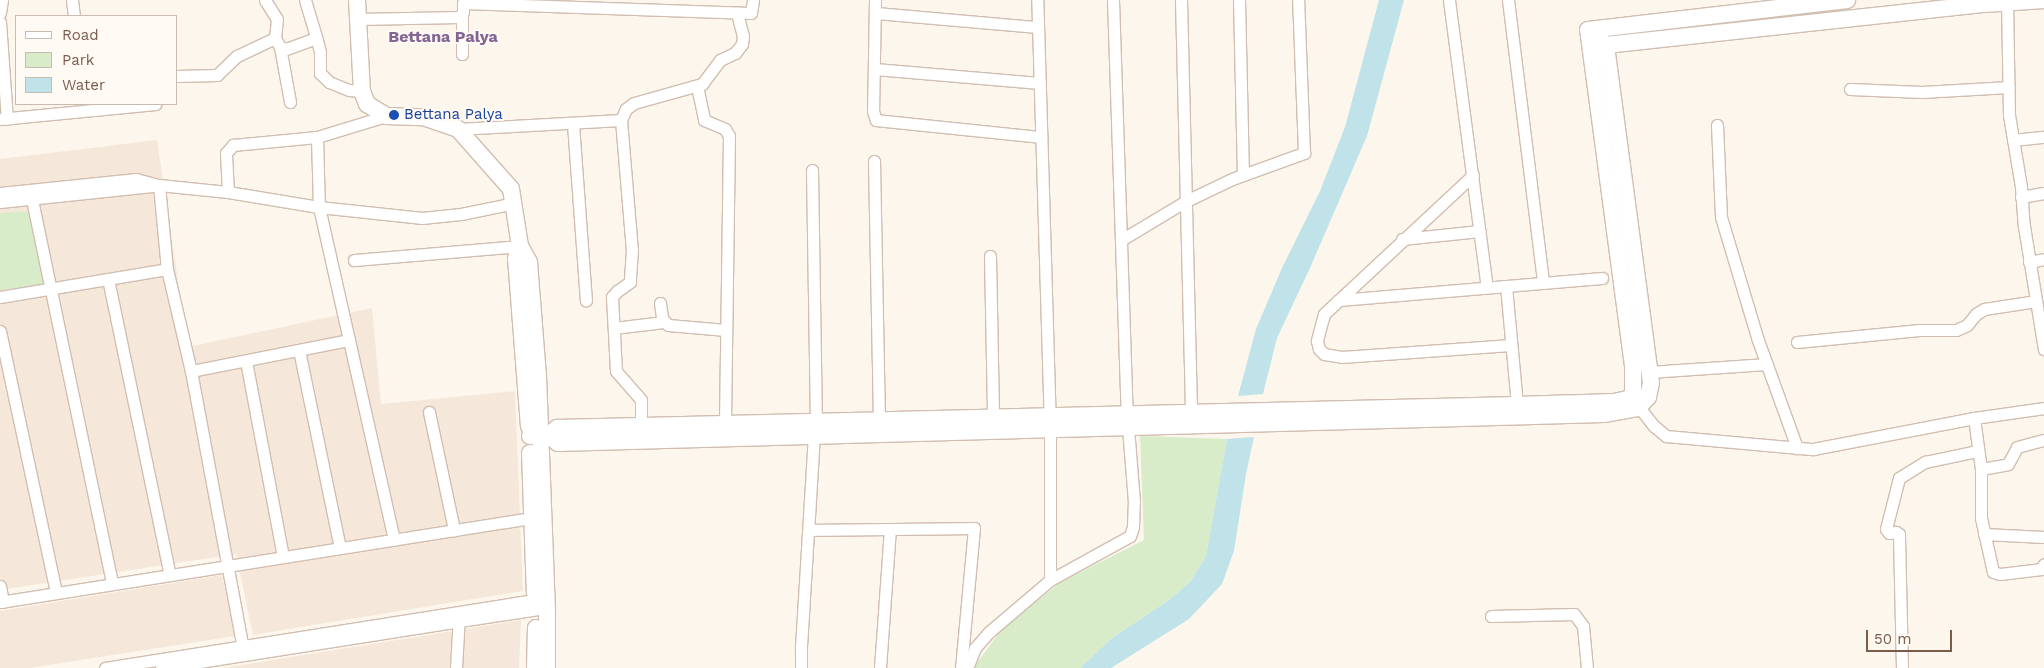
<!DOCTYPE html>
<style>
body{margin:0}
#map{position:relative;width:2044px;height:668px;overflow:hidden;background:#fdf6ec;font-family:"Work Sans",sans-serif}
div>[style]{position:absolute}
[style*='--x']{left:calc(var(--x)*1px);top:calc(var(--y)*1px);width:calc(var(--w)*1px);rotate:calc(var(--a)*1deg)}
.residential>*{inset:0;background:#f5e8da}
.green>*{inset:0;background:#d8ecc9}
.water>*{inset:0;background:#bfe3e8}
.roads{filter:drop-shadow(1px 0 #d1beb0) drop-shadow(-1px 0 #d1beb0) drop-shadow(0 1px #d1beb0) drop-shadow(0 -1px #d1beb0)}
.street>*{height:11px;margin:-5.5px;padding:0 5.5px;transform-origin:5.5px;border-radius:5.5px;background:#fff}
.secondary>*{height:16px;margin:-8px;padding:0 8px;transform-origin:8px;border-radius:8px;background:#fff}
.dots>*{width:14px;height:14px;translate:-50% -50%;box-sizing:border-box;border:2px solid #fffaf3;border-radius:50%}
span{translate:-50% -50%;white-space:nowrap;text-align:center;line-height:1.15;-webkit-text-stroke:4px #fffaf3;paint-order:stroke}
.transit-label{font-size:15px;color:#164399}
.left{translate:0 -50%;text-align:left}
.neighbourhood-label{font-size:16px;color:#846695;font-weight:700}
.legend{position:absolute;left:15px;top:15px;width:162px;height:90px;box-sizing:border-box;background:#fffaf3;border:1px solid #cabbb1;margin:0;padding:6px 9px;list-style:none;font-size:15px;color:#7a5c4d}
.legend li{display:flex;align-items:center;gap:10px;height:25px}
.legend b{width:25px;border:1px solid #cabbb1}
.scale{position:absolute;left:1866px;top:630px;width:86px;height:22px;box-sizing:border-box;border:2px solid #7a5c4d;border-top:0;padding-left:6px;font-size:15px;line-height:18px;white-space:nowrap;color:#7a5c4d;-webkit-text-stroke:4px #fffaf3;paint-order:stroke}
</style>
<div id="map">
<div class="residential">
<i style="clip-path:polygon(157px 140px,188px 347px,372px 308px,381px 404px,515px 391px,523px 591px,253px 635px,236px 554px,0 590px,0 159px)"></i>
<i style="clip-path:polygon(222px 575px,235px 636px,30px 668px,0 668px,0 611px)"></i>
<i style="clip-path:polygon(521px 620px,519px 668px,223px 668px)"></i>
</div>
<div class="green">
<i style="clip-path:polygon(31px 211px,45px 285px,0 290px,0 213px)"></i>
<i style="clip-path:polygon(1140px 436px,1227px 439px,1206px 556px,1190px 582px,1169px 600px,1112px 638px,1080px 668px,973px 668px,1002px 629px,1061px 582px,1144px 540px)"></i>
</div>
<div class="water">
<i style="clip-path:polygon(1379px 0,1404px 0,1367px 136px,1310px 268px,1277px 338px,1263px 394px,1238px 396px,1256px 329px,1282px 268px,1320px 191px,1345px 127px)"></i>
<i style="clip-path:polygon(1254px 437px,1246px 474px,1234px 551px,1222px 584px,1189px 619px,1111px 668px,1080px 668px,1112px 638px,1169px 600px,1190px 582px,1206px 556px,1227px 439px)"></i>
</div>
<div class="roads">
<div class="street">
<i style="--x:72;--y:0;--w:16;--a:83"></i>
<i style="--x:265;--y:0;--w:22;--a:58"></i>
<i style="--x:277;--y:19;--w:19;--a:96"></i>
<i style="--x:275;--y:38;--w:10;--a:61"></i>
<i style="--x:280;--y:47;--w:6;--a:18"></i>
<i style="--x:286;--y:49;--w:27;--a:-20"></i>
<i style="--x:311;--y:40;--w:6;--a:0"></i>
<i style="--x:317;--y:40;--w:12;--a:76"></i>
<i style="--x:320;--y:52;--w:21;--a:90"></i>
<i style="--x:320;--y:73;--w:13;--a:45"></i>
<i style="--x:329;--y:82;--w:22;--a:22"></i>
<i style="--x:349;--y:90;--w:13;--a:4"></i>
<i style="--x:305;--y:0;--w:42;--a:73.3"></i>
<i style="--x:875;--y:0;--w:111;--a:91"></i>
<i style="--x:873;--y:111;--w:9;--a:72"></i>
<i style="--x:876;--y:120;--w:166;--a:5.9"></i>
<i style="--x:1113;--y:0;--w:413;--a:88.1"></i>
<i style="--x:1181;--y:0;--w:412;--a:88.6"></i>
<i style="--x:1239;--y:0;--w:175;--a:88.7"></i>
<i style="--x:1449;--y:0;--w:290;--a:82.5"></i>
<i style="--x:1508;--y:0;--w:285;--a:82.9"></i>
<i style="--x:2007;--y:0;--w:115;--a:89"></i>
<i style="--x:2009;--y:115;--w:73;--a:80.5"></i>
<i style="--x:2021;--y:187;--w:39;--a:86"></i>
<i style="--x:2024;--y:226;--w:125;--a:80.8"></i>
<i style="--x:0;--y:13;--w:13;--a:-81"></i>
<i style="--x:876;--y:13;--w:162;--a:5"></i>
<i style="--x:462;--y:15;--w:39;--a:90"></i>
<i style="--x:358;--y:19;--w:101;--a:-1.1"></i>
<i style="--x:459;--y:17;--w:6;--a:-51"></i>
<i style="--x:463;--y:12;--w:9;--a:-90"></i>
<i style="--x:463;--y:3;--w:288;--a:2"></i>
<i style="--x:751;--y:13;--w:13;--a:-81"></i>
<i style="--x:0;--y:22;--w:97;--a:85.9"></i>
<i style="--x:280;--y:47;--w:56;--a:79.7"></i>
<i style="--x:875;--y:69;--w:165;--a:4.9"></i>
<i style="--x:176;--y:76;--w:41;--a:-1.4"></i>
<i style="--x:217;--y:75;--w:28;--a:-44"></i>
<i style="--x:237;--y:56;--w:42;--a:-25.3"></i>
<i style="--x:697;--y:86;--w:35;--a:78"></i>
<i style="--x:704;--y:120;--w:23;--a:23"></i>
<i style="--x:725;--y:129;--w:8;--a:60"></i>
<i style="--x:729;--y:136;--w:294;--a:90.8"></i>
<i style="--x:1850;--y:89;--w:72;--a:2.4"></i>
<i style="--x:1922;--y:92;--w:87;--a:-3.3"></i>
<i style="--x:0;--y:119;--w:156;--a:-5.5"></i>
<i style="--x:621;--y:120;--w:130;--a:85.2"></i>
<i style="--x:632;--y:250;--w:32;--a:94"></i>
<i style="--x:630;--y:282;--w:16;--a:145"></i>
<i style="--x:617;--y:291;--w:8;--a:130"></i>
<i style="--x:612;--y:297;--w:74;--a:86.9"></i>
<i style="--x:616;--y:371;--w:38;--a:49"></i>
<i style="--x:641;--y:400;--w:26;--a:90"></i>
<i style="--x:573;--y:124;--w:177;--a:85.8"></i>
<i style="--x:1717;--y:125;--w:92;--a:87.5"></i>
<i style="--x:1721;--y:217;--w:128;--a:73.3"></i>
<i style="--x:1758;--y:340;--w:115;--a:70.1"></i>
<i style="--x:458;--y:129;--w:163;--a:-3.2"></i>
<i style="--x:621;--y:120;--w:12;--a:-66"></i>
<i style="--x:626;--y:109;--w:10;--a:-37"></i>
<i style="--x:634;--y:103;--w:71;--a:-15.6"></i>
<i style="--x:702;--y:84;--w:30;--a:-53"></i>
<i style="--x:720;--y:60;--w:17;--a:-25"></i>
<i style="--x:735;--y:53;--w:11;--a:-52"></i>
<i style="--x:742;--y:44;--w:8;--a:-83"></i>
<i style="--x:743;--y:36;--w:24;--a:-105"></i>
<i style="--x:317;--y:137;--w:70;--a:88.4"></i>
<i style="--x:319;--y:207;--w:341;--a:77.3"></i>
<i style="--x:2013;--y:140;--w:31;--a:-6"></i>
<i style="--x:874;--y:161;--w:260;--a:88.9"></i>
<i style="--x:812;--y:170;--w:253;--a:89.1"></i>
<i style="--x:1473;--y:175;--w:204;--a:137"></i>
<i style="--x:1324;--y:314;--w:28;--a:105"></i>
<i style="--x:1317;--y:341;--w:8;--a:76"></i>
<i style="--x:1319;--y:349;--w:7;--a:45"></i>
<i style="--x:1324;--y:354;--w:18;--a:9"></i>
<i style="--x:1342;--y:357;--w:169;--a:-4.1"></i>
<i style="--x:159;--y:185;--w:84;--a:84.6"></i>
<i style="--x:167;--y:269;--w:105;--a:76.8"></i>
<i style="--x:191;--y:371;--w:289;--a:79.4"></i>
<i style="--x:30;--y:190;--w:402;--a:78.2"></i>
<i style="--x:228;--y:192;--w:39;--a:-93"></i>
<i style="--x:226;--y:153;--w:11;--a:-49"></i>
<i style="--x:233;--y:145;--w:84;--a:-5.4"></i>
<i style="--x:317;--y:137;--w:72;--a:-16.9"></i>
<i style="--x:0;--y:193;--w:137;--a:-5.9"></i>
<i style="--x:136;--y:179;--w:24;--a:15"></i>
<i style="--x:159;--y:185;--w:69;--a:5.8"></i>
<i style="--x:228;--y:192;--w:92;--a:9.4"></i>
<i style="--x:319;--y:207;--w:104;--a:6.1"></i>
<i style="--x:422;--y:218;--w:39;--a:-6"></i>
<i style="--x:461;--y:214;--w:55;--a:-11.5"></i>
<i style="--x:2021;--y:197;--w:23;--a:-10"></i>
<i style="--x:0;--y:202;--w:153;--a:-6"></i>
<i style="--x:1402;--y:239;--w:78;--a:-5.9"></i>
<i style="--x:1121;--y:240;--w:76;--a:-31"></i>
<i style="--x:1186;--y:201;--w:51;--a:-25.6"></i>
<i style="--x:1232;--y:179;--w:77;--a:-19.9"></i>
<i style="--x:1304;--y:153;--w:153;--a:-92.2"></i>
<i style="--x:990;--y:256;--w:161;--a:88.9"></i>
<i style="--x:354;--y:260;--w:167;--a:-4.8"></i>
<i style="--x:2029;--y:262;--w:15;--a:-11"></i>
<i style="--x:108;--y:279;--w:302;--a:78.2"></i>
<i style="--x:1506;--y:286;--w:120;--a:84.7"></i>
<i style="--x:0;--y:297;--w:169;--a:-9.5"></i>
<i style="--x:1339;--y:300;--w:264;--a:-4.8"></i>
<i style="--x:660;--y:303;--w:15;--a:82"></i>
<i style="--x:662;--y:318;--w:9;--a:49"></i>
<i style="--x:668;--y:325;--w:58;--a:4.9"></i>
<i style="--x:614;--y:328;--w:50;--a:-6.8"></i>
<i style="--x:0;--y:331;--w:268;--a:77.9"></i>
<i style="--x:1797;--y:342;--w:123;--a:-5.6"></i>
<i style="--x:1919;--y:330;--w:37;--a:0"></i>
<i style="--x:1956;--y:330;--w:12;--a:-24"></i>
<i style="--x:1967;--y:325;--w:14;--a:-51"></i>
<i style="--x:1976;--y:314;--w:9;--a:-32"></i>
<i style="--x:1984;--y:309;--w:53;--a:-8.7"></i>
<i style="--x:299;--y:350;--w:202;--a:78.3"></i>
<i style="--x:246;--y:361;--w:199;--a:79.3"></i>
<i style="--x:191;--y:371;--w:161;--a:-11.1"></i>
<i style="--x:1649;--y:372;--w:118;--a:-3.9"></i>
<i style="--x:1635;--y:402;--w:31;--a:52"></i>
<i style="--x:1654;--y:426;--w:16;--a:40"></i>
<i style="--x:1666;--y:436;--w:148;--a:5.1"></i>
<i style="--x:1813;--y:449;--w:164;--a:-10.9"></i>
<i style="--x:1974;--y:418;--w:71;--a:-8.1"></i>
<i style="--x:429;--y:412;--w:121;--a:78"></i>
<i style="--x:1974;--y:418;--w:51;--a:82.2"></i>
<i style="--x:1981;--y:469;--w:49;--a:90"></i>
<i style="--x:1981;--y:518;--w:55;--a:77.5"></i>
<i style="--x:1993;--y:572;--w:7;--a:16"></i>
<i style="--x:2000;--y:574;--w:42;--a:-6.8"></i>
<i style="--x:2042;--y:569;--w:5;--a:-68"></i>
<i style="--x:1981;--y:469;--w:27;--a:-10"></i>
<i style="--x:2008;--y:464;--w:19;--a:-62"></i>
<i style="--x:2017;--y:447;--w:28;--a:-15"></i>
<i style="--x:809;--y:530;--w:165;--a:-0.7"></i>
<i style="--x:974;--y:528;--w:141;--a:95.3"></i>
<i style="--x:1984;--y:534;--w:60;--a:2.9"></i>
<i style="--x:1050;--y:580;--w:91;--a:-28.8"></i>
<i style="--x:1130;--y:536;--w:9;--a:-72"></i>
<i style="--x:1133;--y:527;--w:25;--a:-88"></i>
<i style="--x:1134;--y:502;--w:75;--a:-94.6"></i>
<i style="--x:0;--y:586;--w:16;--a:79"></i>
<i style="--x:0;--y:602;--w:538;--a:-8.99"></i>
<i style="--x:1491;--y:616;--w:83;--a:-1.4"></i>
<i style="--x:1574;--y:614;--w:15;--a:53"></i>
<i style="--x:1583;--y:626;--w:42;--a:84.6"></i>
<i style="--x:105;--y:668;--w:436;--a:-9"></i>
<i style="--x:161;--y:668;--w:380;--a:-8.9"></i>
<i style="--x:456;--y:668;--w:54;--a:-86.8"></i>
<i style="--x:801;--y:668;--w:21;--a:-90"></i>
<i style="--x:801;--y:647;--w:212;--a:-86.5"></i>
<i style="--x:880;--y:668;--w:138;--a:-85.9"></i>
<i style="--x:967;--y:668;--w:22;--a:-68"></i>
<i style="--x:975;--y:648;--w:21;--a:-49"></i>
<i style="--x:989;--y:632;--w:80;--a:-40.4"></i>
<i style="--x:1050;--y:580;--w:152;--a:-90"></i>
<i style="--x:1050;--y:428;--w:428;--a:-91.7"></i>
<i style="--x:1902;--y:668;--w:134;--a:-91.3"></i>
<i style="--x:1899;--y:534;--w:4;--a:-146"></i>
<i style="--x:1896;--y:532;--w:7;--a:172"></i>
<i style="--x:1889;--y:533;--w:5;--a:-127"></i>
<i style="--x:1886;--y:529;--w:53;--a:-75.7"></i>
<i style="--x:1899;--y:478;--w:31;--a:-32"></i>
<i style="--x:1925;--y:462;--w:53;--a:-11.9"></i>
</div>
<div class="secondary">
<i style="--x:357;--y:0;--w:91;--a:86.9"></i>
<i style="--x:362;--y:91;--w:14;--a:69"></i>
<i style="--x:367;--y:104;--w:22;--a:32"></i>
<i style="--x:386;--y:116;--w:37;--a:2"></i>
<i style="--x:423;--y:117;--w:37;--a:19"></i>
<i style="--x:458;--y:129;--w:80;--a:48.5"></i>
<i style="--x:511;--y:189;--w:58;--a:81"></i>
<i style="--x:520;--y:246;--w:18;--a:61"></i>
<i style="--x:529;--y:262;--w:114;--a:85.5"></i>
<i style="--x:538;--y:376;--w:237;--a:87.8"></i>
<i style="--x:547;--y:613;--w:55;--a:90"></i>
<i style="--x:1588;--y:30;--w:261;--a:-6.6"></i>
<i style="--x:1606;--y:45;--w:381;--a:-6.2"></i>
<i style="--x:1985;--y:4;--w:59;--a:-3.9"></i>
<i style="--x:520;--y:246;--w:13;--a:108"></i>
<i style="--x:516;--y:258;--w:169;--a:85.6"></i>
<i style="--x:549;--y:435;--w:11;--a:-41"></i>
<i style="--x:557;--y:428;--w:960;--a:-1.37"></i>
<i style="--x:1517;--y:405;--w:96;--a:-1.8"></i>
<i style="--x:1613;--y:402;--w:15;--a:-11"></i>
<i style="--x:1628;--y:399;--w:7;--a:-45"></i>
<i style="--x:1633;--y:394;--w:28;--a:-90"></i>
<i style="--x:1633;--y:366;--w:339;--a:-97.6"></i>
<i style="--x:530;--y:436;--w:19;--a:-3"></i>
<i style="--x:549;--y:435;--w:12;--a:42"></i>
<i style="--x:558;--y:443;--w:1046;--a:-1.59"></i>
<i style="--x:1604;--y:414;--w:35;--a:-10"></i>
<i style="--x:1638;--y:408;--w:15;--a:-48"></i>
<i style="--x:1648;--y:397;--w:14;--a:-78"></i>
<i style="--x:1651;--y:383;--w:341;--a:-97.6"></i>
<i style="--x:1606;--y:45;--w:23;--a:-140"></i>
<i style="--x:530;--y:453;--w:140;--a:88"></i>
<i style="--x:535;--y:668;--w:40;--a:-88.6"></i>
</div>
</div>
<div class="dots">
<i style="left:394px;top:115px;background:#1a4fb4"></i>
</div>
<div class="transit-label">
<span class="left" style="left:404px;top:115px">Bettana Palya</span>
</div>
<div class="neighbourhood-label">
<span style="left:443px;top:37px">Bettana Palya</span>
</div>
<ul class="legend">
<li><b style="height:6px;background:#fff"></b>Road</li>
<li><b style="height:14px;background:#d8ecc9"></b>Park</li>
<li><b style="height:14px;background:#bfe3e8"></b>Water</li>
</ul>
<div class="scale">50 m</div>
</div>
